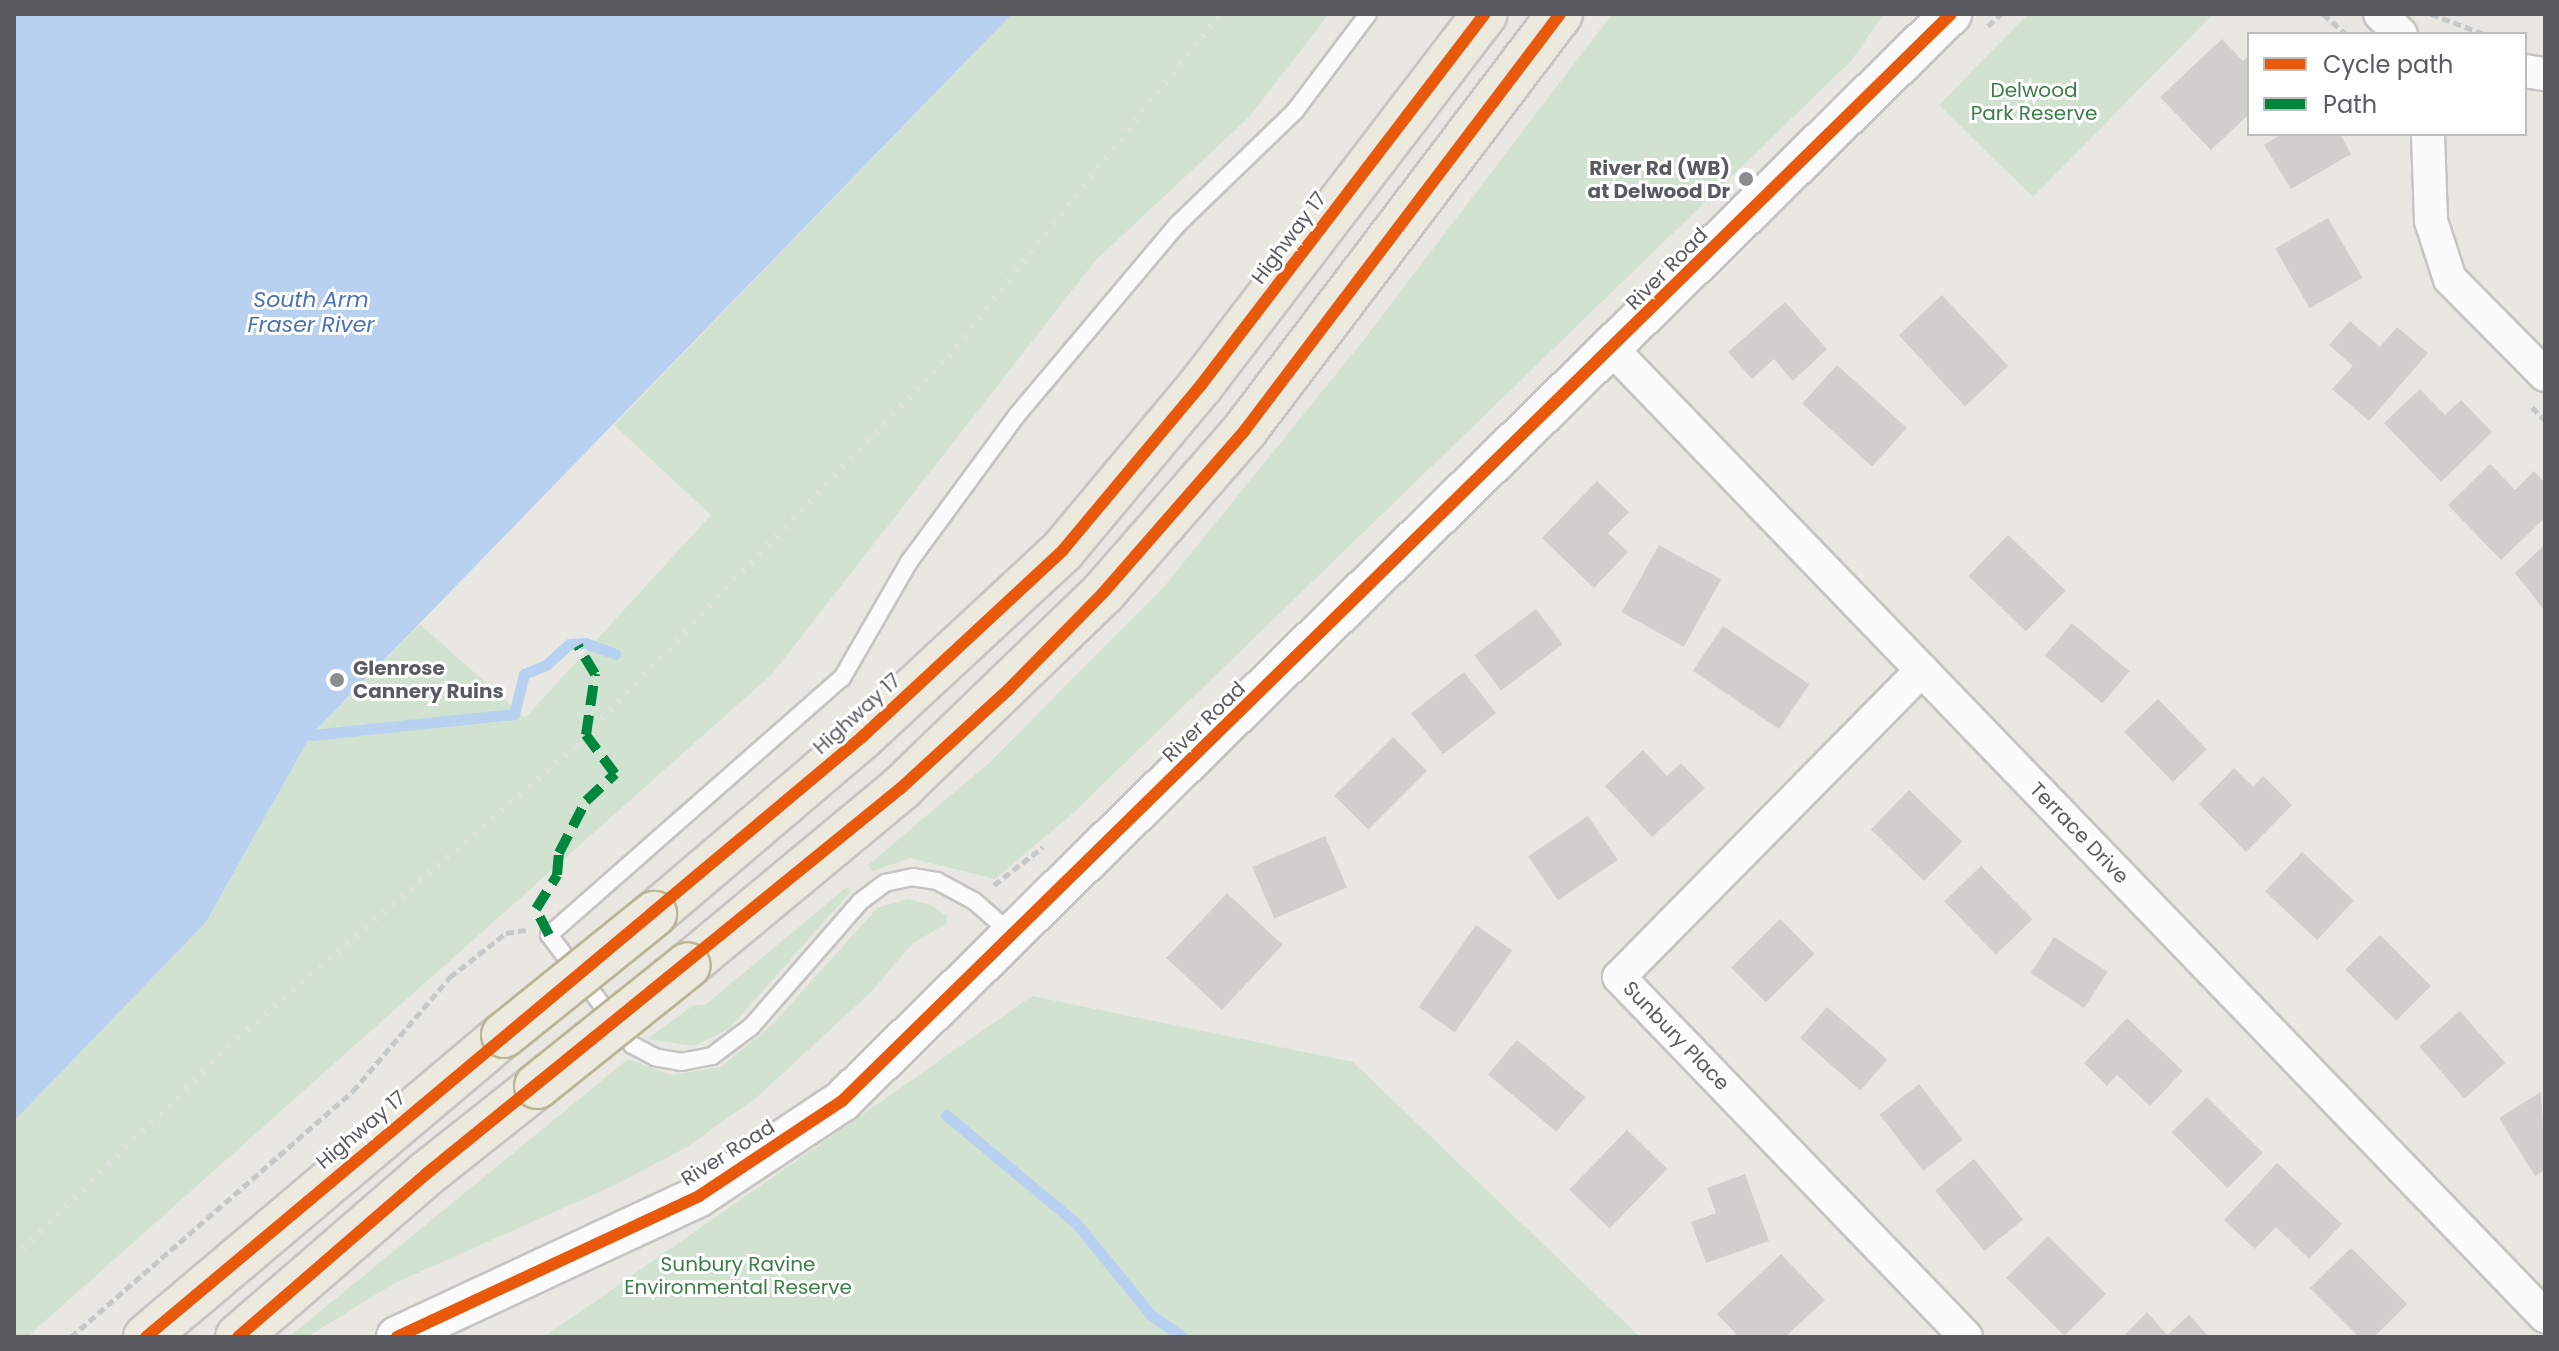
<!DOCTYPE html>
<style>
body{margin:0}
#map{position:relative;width:2559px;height:1351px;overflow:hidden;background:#e8e7e2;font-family:Poppins,sans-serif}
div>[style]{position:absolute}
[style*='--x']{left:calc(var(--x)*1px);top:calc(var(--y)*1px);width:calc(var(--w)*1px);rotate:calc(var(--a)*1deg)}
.green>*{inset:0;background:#d1e3d0}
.water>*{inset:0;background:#b8d1f1}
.stream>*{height:11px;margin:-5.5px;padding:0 5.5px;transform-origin:5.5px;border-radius:5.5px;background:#b8d1f1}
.building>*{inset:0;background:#d0cfcc;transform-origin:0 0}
.path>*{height:5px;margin-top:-2.5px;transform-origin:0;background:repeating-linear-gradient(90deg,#c4c8c6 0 8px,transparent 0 12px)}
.roads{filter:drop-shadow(2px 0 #c5c4c3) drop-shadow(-2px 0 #c5c4c3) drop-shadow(0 2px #c5c4c3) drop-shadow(0 -2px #c5c4c3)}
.service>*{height:16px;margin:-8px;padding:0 8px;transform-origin:8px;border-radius:8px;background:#fcfbfb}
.minor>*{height:32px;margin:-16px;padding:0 16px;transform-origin:16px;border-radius:16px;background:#fcfbfb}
.tertiary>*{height:40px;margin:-20px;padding:0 20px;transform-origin:20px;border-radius:20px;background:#fcfbfb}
.motorway>*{height:44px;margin:-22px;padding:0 22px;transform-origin:22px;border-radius:22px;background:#eceadf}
.rail>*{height:6px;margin-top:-3px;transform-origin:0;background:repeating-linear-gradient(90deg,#e1e1e0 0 2px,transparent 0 12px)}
.bridges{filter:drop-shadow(2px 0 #bbb493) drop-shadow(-2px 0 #bbb493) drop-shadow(0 2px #bbb493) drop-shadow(0 -2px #bbb493)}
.motorway-bridge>*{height:44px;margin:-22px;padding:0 22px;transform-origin:22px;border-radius:22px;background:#eceadf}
.quiet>*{height:10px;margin-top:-5px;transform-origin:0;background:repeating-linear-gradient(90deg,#00873e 0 20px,transparent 0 30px)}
.cycleway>*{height:12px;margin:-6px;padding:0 6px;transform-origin:6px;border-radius:6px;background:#e8590c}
.dots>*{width:22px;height:22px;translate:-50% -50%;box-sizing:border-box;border:4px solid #fff;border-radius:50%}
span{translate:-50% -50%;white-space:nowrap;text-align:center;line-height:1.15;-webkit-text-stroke:6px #fff;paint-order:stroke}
.park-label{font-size:20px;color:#3b7d46}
.poi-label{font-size:20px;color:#595b60;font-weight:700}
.right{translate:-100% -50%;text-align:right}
.left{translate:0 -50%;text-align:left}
.street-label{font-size:20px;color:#595b60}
.water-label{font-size:22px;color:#4a72b7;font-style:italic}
.frame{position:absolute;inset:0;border:16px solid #595b60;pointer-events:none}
.legend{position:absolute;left:2247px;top:32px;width:280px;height:104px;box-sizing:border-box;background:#fff;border:2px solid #bdbdbf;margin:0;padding:10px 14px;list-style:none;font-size:24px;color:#595b60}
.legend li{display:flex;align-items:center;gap:16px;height:40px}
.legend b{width:40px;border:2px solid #bdbdbf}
</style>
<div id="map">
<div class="green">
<i style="clip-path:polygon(1012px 14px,1329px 14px,1249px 117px,1095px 261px,772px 674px,27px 1337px,14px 1337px,14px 1121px,206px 922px,311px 735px,420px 624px,525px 718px,711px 515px,614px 425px)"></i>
<i style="clip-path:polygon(1612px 14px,1884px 14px,1851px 61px,1072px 814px,995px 879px,910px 858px,873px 871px,868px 865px,988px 764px,1163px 588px,1362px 342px)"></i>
<i style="clip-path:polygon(2028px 14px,2213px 14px,2033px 197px,1939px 105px)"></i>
<i style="clip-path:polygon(847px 887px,851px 891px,729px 1029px,694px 1046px,647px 1039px,694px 1005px,705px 1005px)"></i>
<i style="clip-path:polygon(908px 899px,931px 905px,947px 916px,947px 923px,912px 944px,871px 992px,757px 1097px,687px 1147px,617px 1184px,393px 1284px,307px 1337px,289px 1337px,628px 1059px,672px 1075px,721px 1067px,772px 1025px,877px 908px)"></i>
<i style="clip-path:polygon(1032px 996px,1353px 1062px,1640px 1337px,544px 1337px)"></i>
</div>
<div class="water">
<i style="clip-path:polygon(14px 14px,1012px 14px,311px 735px,206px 922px,14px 1121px)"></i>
</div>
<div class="stream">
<i style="--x:311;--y:735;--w:204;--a:-5.9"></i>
<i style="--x:514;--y:714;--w:41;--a:-76"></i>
<i style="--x:524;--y:674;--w:24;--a:-22"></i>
<i style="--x:546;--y:665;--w:31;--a:-42"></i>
<i style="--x:569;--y:644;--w:16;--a:-4"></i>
<i style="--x:585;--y:643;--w:32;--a:20"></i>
<i style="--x:946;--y:1115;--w:169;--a:39.7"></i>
<i style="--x:1076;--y:1223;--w:119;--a:50.8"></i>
<i style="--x:1151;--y:1315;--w:38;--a:35"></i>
</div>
<div class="building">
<i style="clip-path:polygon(2222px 39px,2243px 61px,2249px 55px,2249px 114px,2211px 150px,2160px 97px)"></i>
<i style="clip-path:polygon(2282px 134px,2340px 134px,2351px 154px,2291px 189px,2264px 145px)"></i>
<i style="left:2328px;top:218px;width:69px;height:61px;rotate:60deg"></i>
<i style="left:1942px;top:295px;width:97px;height:59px;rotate:47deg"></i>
<i style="clip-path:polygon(1785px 302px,1827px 349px,1793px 381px,1774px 359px,1752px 379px,1728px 352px)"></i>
<i style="clip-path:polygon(2350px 321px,2380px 347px,2397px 327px,2428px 353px,2369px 421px,2332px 389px,2353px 366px,2329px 345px)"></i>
<i style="left:1837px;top:365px;width:94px;height:52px;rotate:42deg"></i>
<i style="clip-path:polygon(2420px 389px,2445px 415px,2461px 400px,2492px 432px,2441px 482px,2384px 423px)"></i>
<i style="clip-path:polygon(2490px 464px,2515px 490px,2534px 471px,2545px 483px,2545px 518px,2501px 560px,2448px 505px)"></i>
<i style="clip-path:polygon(1597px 481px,1629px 512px,1608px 533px,1628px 552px,1594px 588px,1542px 538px)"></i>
<i style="left:2008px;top:535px;width:80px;height:57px;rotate:44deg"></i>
<i style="clip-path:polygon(2545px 544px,2545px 611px,2515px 573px)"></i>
<i style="left:1659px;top:545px;width:71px;height:77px;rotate:29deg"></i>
<i style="left:1536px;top:609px;width:44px;height:77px;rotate:53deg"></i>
<i style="left:2072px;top:623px;width:75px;height:42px;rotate:40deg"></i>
<i style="left:1723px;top:626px;width:104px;height:54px;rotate:34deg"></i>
<i style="left:1464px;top:672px;width:52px;height:67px;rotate:52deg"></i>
<i style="left:2158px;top:699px;width:70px;height:47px;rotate:46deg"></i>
<i style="left:1393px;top:737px;width:48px;height:83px;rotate:45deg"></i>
<i style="clip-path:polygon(1643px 750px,1667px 776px,1681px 763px,1705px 788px,1652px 837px,1605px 786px)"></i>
<i style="clip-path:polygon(2234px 768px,2253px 787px,2263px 776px,2292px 805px,2246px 852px,2199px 804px)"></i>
<i style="left:1909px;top:790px;width:74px;height:55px;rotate:44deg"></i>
<i style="left:1588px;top:816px;width:53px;height:72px;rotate:56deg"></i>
<i style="left:1325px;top:836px;width:56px;height:79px;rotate:67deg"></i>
<i style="left:2302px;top:852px;width:71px;height:54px;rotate:43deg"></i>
<i style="left:1981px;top:866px;width:74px;height:51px;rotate:46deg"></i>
<i style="left:1227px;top:893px;width:76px;height:89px;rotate:43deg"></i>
<i style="left:1780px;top:919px;width:49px;height:69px;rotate:45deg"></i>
<i style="left:1476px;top:925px;width:44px;height:100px;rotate:35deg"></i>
<i style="left:2380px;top:935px;width:72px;height:49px;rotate:45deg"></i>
<i style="left:2054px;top:937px;width:64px;height:43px;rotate:33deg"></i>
<i style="left:1827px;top:1007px;width:80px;height:41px;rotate:41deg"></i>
<i style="left:2460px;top:1011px;width:69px;height:54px;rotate:49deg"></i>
<i style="clip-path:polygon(2127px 1018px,2183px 1071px,2150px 1106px,2117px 1075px,2107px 1086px,2084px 1063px)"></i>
<i style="left:1517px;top:1040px;width:89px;height:45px;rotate:40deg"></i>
<i style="left:1919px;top:1084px;width:71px;height:50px;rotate:52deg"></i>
<i style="clip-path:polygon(2541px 1092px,2545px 1170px,2535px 1176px,2499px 1118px)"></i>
<i style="left:2207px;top:1097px;width:79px;height:50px;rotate:45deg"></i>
<i style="left:1627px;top:1130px;width:56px;height:83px;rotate:44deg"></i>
<i style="left:1974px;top:1159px;width:78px;height:50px;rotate:51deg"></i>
<i style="clip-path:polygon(2277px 1163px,2342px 1224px,2309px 1259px,2276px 1227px,2255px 1249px,2224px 1220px)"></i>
<i style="clip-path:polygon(1745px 1174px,1769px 1241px,1706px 1263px,1691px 1222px,1716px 1213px,1707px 1188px)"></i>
<i style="left:2048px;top:1236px;width:82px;height:59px;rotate:45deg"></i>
<i style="clip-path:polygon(2351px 1248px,2407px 1304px,2374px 1337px,2359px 1337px,2310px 1288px)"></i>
<i style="clip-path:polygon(1781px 1254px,1825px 1300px,1785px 1337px,1739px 1337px,1717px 1314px)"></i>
<i style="clip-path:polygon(2147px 1312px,2167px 1335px,2189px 1315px,2209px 1337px,2123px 1337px)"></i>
</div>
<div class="path">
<i style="--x:2323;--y:14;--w:30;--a:41"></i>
<i style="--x:2431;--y:14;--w:57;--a:20.7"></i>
<i style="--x:1988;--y:26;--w:18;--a:-43"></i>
<i style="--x:2532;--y:407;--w:18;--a:45"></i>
<i style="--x:994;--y:885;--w:62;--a:-37.8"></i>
<i style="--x:71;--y:1337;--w:374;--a:-41.1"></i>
<i style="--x:353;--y:1091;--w:150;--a:-49.6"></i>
<i style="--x:450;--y:977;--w:71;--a:-38.2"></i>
<i style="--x:506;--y:933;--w:20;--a:-9"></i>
</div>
<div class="roads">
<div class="service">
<i style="--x:1013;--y:935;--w:52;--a:-138.9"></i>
<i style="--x:974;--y:901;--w:42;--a:-151.6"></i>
<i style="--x:937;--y:881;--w:24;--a:-171"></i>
<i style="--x:913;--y:877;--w:29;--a:168"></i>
<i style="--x:885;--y:883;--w:31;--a:143"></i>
<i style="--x:860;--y:902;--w:164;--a:131.1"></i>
<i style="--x:752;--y:1026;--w:50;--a:143.1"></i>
<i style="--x:712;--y:1056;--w:31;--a:169"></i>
<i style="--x:682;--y:1062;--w:27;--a:-170"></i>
<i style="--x:655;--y:1057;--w:26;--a:-152"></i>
<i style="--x:632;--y:1045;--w:138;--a:-127"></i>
<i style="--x:549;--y:935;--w:390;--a:-41.3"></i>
<i style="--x:842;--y:678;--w:134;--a:-60"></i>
<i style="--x:909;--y:562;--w:182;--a:-53.7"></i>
<i style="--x:1017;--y:415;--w:250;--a:-49.9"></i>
<i style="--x:1178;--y:224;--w:163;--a:-44"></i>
<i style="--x:1295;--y:111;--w:121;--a:-53"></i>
</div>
<div class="minor">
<i style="--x:2380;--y:14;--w:29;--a:44"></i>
<i style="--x:2525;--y:71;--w:20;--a:9"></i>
<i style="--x:2428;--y:134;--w:87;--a:88"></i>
<i style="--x:2431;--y:221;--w:61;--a:71.9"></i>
<i style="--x:2450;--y:279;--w:135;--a:45.3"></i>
<i style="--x:1612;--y:349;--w:1344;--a:46.03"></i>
<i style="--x:1922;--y:670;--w:431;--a:134.6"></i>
<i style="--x:1619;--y:977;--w:500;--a:46.05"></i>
</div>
<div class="tertiary">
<i style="--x:397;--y:1337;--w:333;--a:-25"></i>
<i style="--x:699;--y:1196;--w:172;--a:-33.6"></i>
<i style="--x:842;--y:1101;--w:1553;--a:-44.43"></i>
</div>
<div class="motorway">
<i style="--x:654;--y:914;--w:273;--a:-40.4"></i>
<i style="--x:862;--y:737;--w:275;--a:-42.9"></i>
<i style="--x:1063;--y:550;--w:215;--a:-50.1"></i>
<i style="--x:1201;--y:385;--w:467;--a:-52.6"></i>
<i style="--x:688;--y:965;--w:277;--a:-39.7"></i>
<i style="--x:901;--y:788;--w:281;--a:-44"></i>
<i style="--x:1103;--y:593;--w:216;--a:-48.9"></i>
<i style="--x:1245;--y:430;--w:522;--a:-52.87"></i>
<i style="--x:146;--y:1337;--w:468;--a:-40.2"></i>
<i style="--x:238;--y:1337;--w:249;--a:-40.9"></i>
<i style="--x:426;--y:1174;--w:142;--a:-38.4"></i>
</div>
</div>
<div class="rail">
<i style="--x:14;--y:1257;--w:313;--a:-44.4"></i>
<i style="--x:238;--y:1038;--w:448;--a:-40.8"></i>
<i style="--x:577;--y:745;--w:538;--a:-46.28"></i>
<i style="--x:949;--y:356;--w:436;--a:-51.6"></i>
</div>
<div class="bridges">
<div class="motorway-bridge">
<i style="--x:504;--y:1035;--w:193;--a:-38.9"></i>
<i style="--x:537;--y:1086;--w:193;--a:-38.7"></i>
</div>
</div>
<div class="quiet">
<i style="--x:549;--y:935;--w:29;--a:-117"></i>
<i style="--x:536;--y:909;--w:40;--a:-58"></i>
<i style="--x:557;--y:875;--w:22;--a:-85"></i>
<i style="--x:559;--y:853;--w:59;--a:-62.6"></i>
<i style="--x:586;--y:801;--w:40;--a:-43"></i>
<i style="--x:615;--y:774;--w:49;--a:-126.6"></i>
<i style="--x:586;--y:735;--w:62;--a:-81.6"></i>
<i style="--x:595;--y:674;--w:33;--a:-121"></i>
</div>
<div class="cycleway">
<i style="--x:146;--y:1337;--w:934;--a:-39.96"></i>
<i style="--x:862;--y:737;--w:275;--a:-42.9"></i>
<i style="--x:1063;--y:550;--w:215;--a:-50.1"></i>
<i style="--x:1201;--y:385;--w:467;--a:-52.6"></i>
<i style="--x:238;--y:1337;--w:249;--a:-40.9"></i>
<i style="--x:426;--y:1174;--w:612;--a:-39.1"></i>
<i style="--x:901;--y:788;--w:145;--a:-42.5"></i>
<i style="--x:1008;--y:690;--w:136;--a:-45.6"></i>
<i style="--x:1103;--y:593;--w:216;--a:-48.9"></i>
<i style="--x:1245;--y:430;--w:522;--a:-52.87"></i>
<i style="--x:397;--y:1337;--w:333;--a:-25"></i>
<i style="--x:699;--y:1196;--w:172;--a:-33.6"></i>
<i style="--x:842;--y:1101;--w:1553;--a:-44.43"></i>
</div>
<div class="dots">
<i style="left:1746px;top:179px;background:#8b8c8e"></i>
<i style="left:337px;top:680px;background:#8b8c8e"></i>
</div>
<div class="park-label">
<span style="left:2034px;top:102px">Delwood<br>Park Reserve</span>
<span style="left:738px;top:1276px">Sunbury Ravine<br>Environmental Reserve</span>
</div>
<div class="poi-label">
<span class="right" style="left:1730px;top:180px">River Rd (WB)<br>at Delwood Dr</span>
<span class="left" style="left:353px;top:680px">Glenrose<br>Cannery Ruins</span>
</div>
<div class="street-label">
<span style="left:1289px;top:238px;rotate:-53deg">Highway 17</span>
<span style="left:1667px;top:269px;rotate:-45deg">River Road</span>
<span style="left:857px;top:714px;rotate:-42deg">Highway 17</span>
<span style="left:1204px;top:722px;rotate:-44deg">River Road</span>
<span style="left:2079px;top:833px;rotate:46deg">Terrace Drive</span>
<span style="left:1676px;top:1036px;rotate:46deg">Sunbury Place</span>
<span style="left:361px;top:1130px;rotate:-40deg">Highway 17</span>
<span style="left:728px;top:1153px;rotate:-32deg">River Road</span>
</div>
<div class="water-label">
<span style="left:311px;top:312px">South Arm<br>Fraser River</span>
</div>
<div class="frame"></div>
<ul class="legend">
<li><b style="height:10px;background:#e8590c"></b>Cycle path</li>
<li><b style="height:10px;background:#00873e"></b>Path</li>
</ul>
</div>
